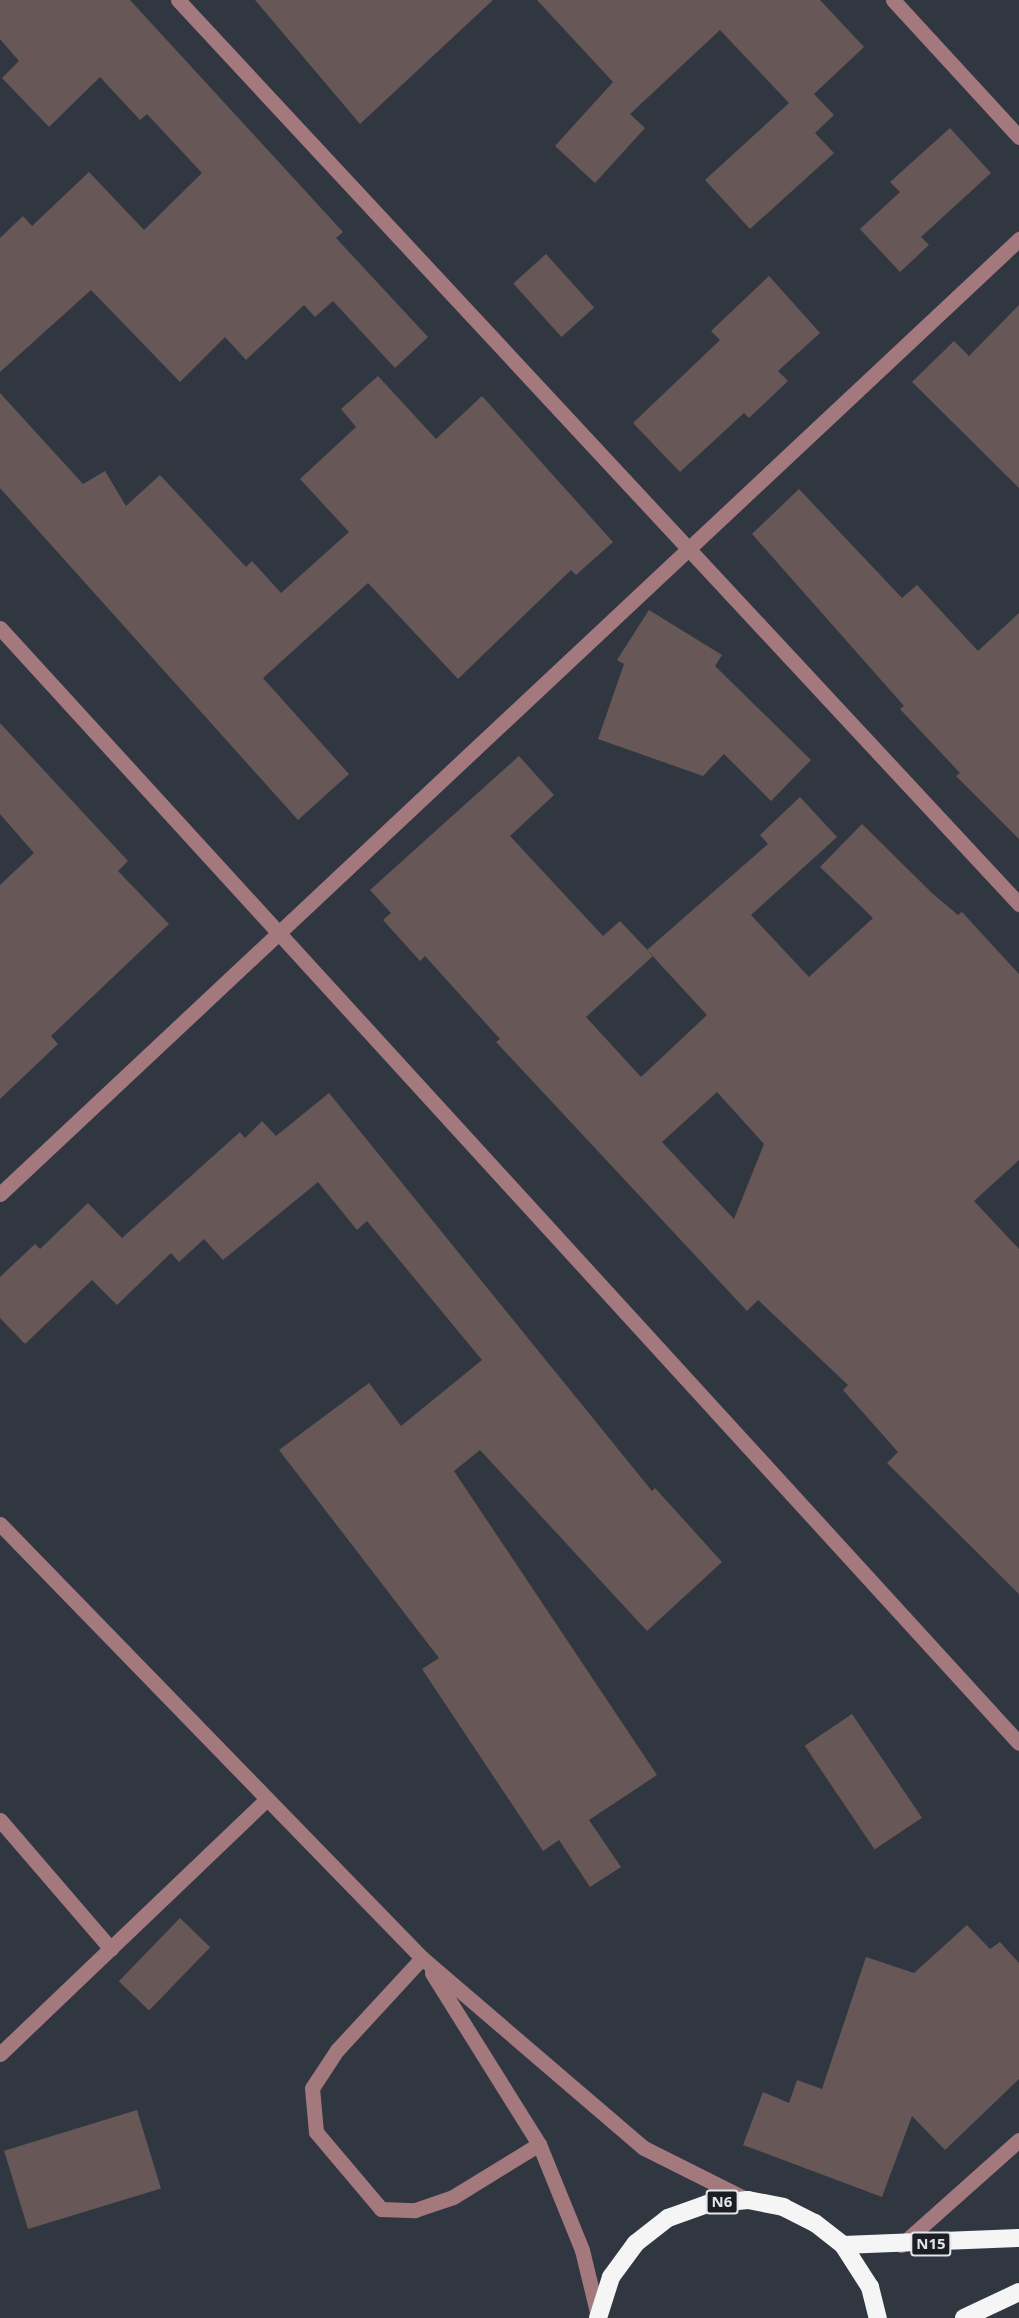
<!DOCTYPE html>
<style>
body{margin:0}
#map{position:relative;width:1019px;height:2318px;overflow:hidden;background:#313741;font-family:"Noto Sans",sans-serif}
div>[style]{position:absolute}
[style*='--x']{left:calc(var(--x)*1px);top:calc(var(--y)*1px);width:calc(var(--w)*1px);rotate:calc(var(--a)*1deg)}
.building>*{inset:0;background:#675756;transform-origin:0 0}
.minor>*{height:15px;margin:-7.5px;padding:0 7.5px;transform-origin:7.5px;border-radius:7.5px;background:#a4797d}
.highway>*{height:18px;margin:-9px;padding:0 9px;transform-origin:9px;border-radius:9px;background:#f5f5f5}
span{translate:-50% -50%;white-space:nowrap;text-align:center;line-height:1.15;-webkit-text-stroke:6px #1b1e23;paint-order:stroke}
.shield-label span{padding:2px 4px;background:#1b1e23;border:2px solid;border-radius:4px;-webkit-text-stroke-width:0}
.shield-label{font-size:15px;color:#e2e5ec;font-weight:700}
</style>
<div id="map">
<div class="building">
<i style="clip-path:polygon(0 0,130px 0,343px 232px,336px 238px,428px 337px,395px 368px,333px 301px,315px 317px,304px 305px,246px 360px,225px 337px,180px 382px,91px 290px,0 372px,0 238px,23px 216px,32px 226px,89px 172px,144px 230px,202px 173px,147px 114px,140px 120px,100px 77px,49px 127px,2px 78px,19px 61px,0 39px)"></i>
<i style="clip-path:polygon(255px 0,493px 0,360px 124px)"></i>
<i style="clip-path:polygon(537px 0,820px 0,864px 47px,814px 94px,834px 115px,815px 133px,834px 153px,750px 229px,705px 180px,789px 103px,720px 30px,630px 114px,645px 128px,595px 183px,555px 146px,613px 82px)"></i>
<i style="clip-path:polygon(950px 128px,991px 173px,921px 237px,929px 245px,900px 272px,860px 229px,900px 192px,890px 182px)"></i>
<i style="left:546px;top:254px;width:72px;height:44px;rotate:48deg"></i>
<i style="clip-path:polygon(769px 276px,820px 333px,778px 371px,788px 381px,749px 418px,744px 413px,680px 472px,633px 423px,720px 340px,711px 331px)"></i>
<i style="clip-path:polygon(1019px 305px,1019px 488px,912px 382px,954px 341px,969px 356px)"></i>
<i style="clip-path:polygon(378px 376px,436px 439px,482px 396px,613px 542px,576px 575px,571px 570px,458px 679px,368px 583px,263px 678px,349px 774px,298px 820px,0 488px,0 393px,83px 484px,105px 471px,126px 506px,160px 475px,246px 567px,252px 561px,281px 593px,349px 532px,300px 479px,356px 427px,341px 409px)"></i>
<i style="clip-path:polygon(799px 489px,902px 598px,917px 585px,978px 651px,1019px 613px,1019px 839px,956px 776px,960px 773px,900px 709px,904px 706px,752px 534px)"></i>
<i style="clip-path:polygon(649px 610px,722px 655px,715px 666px,811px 760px,771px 801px,724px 754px,703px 776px,598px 739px,624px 664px,617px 660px)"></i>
<i style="clip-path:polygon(0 723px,128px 861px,118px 871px,169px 924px,51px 1036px,58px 1044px,0 1099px,0 885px,34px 853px,0 814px)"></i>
<i style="clip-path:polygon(evenodd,519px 756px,554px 795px,510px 836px,603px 936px,620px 921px,653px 956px,586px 1017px,641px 1077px,707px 1015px,647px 950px,768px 844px,760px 835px,800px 797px,837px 837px,751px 915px,809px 977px,873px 918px,820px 867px,862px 824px,933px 894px,958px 915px,962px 912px,1019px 974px,1019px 1160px,974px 1201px,1019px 1249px,1019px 1594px,887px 1463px,898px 1452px,843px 1390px,848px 1385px,758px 1300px,747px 1311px,496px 1042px,500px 1039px,425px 956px,420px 961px,383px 920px,391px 913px,370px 890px,519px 756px,717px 1092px,764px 1144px,734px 1219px,662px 1142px,717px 1092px)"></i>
<i style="clip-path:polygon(329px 1093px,652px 1491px,655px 1488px,722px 1562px,647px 1631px,480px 1450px,454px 1471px,657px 1775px,589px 1820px,621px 1867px,590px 1887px,559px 1840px,543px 1851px,422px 1669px,439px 1658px,279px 1450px,369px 1383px,401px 1426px,482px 1360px,367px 1221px,357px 1230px,318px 1182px,223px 1260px,204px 1239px,179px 1262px,171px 1253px,117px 1305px,92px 1280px,25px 1344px,0 1318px,0 1277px,35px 1244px,40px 1249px,88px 1203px,122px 1238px,240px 1132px,245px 1138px,262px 1121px,276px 1136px)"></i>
<i style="left:852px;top:1714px;width:125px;height:57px;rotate:56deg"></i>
<i style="left:180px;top:1918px;width:42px;height:88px;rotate:44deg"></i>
<i style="clip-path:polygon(967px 1925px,990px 1949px,1000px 1942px,1019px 1963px,1019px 2079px,945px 2150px,912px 2116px,882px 2197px,743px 2145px,763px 2092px,789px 2103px,797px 2080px,822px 2089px,866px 1957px,914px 1973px)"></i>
<i style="left:137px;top:2110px;width:82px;height:139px;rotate:73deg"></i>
</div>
<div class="minor">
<i style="--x:178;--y:0;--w:1235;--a:47.07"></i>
<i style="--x:893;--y:0;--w:186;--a:47.4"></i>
<i style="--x:0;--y:628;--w:1510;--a:47.58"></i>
<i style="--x:0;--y:1194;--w:1397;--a:-43.14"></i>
<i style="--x:0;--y:1524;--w:605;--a:45.8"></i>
<i style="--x:422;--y:1958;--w:292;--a:40.6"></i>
<i style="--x:644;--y:2148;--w:116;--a:26.6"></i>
<i style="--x:0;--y:1820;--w:170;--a:49.3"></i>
<i style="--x:422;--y:1958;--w:125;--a:132.7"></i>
<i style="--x:337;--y:2050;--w:45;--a:123.3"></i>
<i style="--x:312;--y:2088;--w:44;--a:84.8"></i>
<i style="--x:316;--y:2132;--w:101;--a:49.8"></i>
<i style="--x:381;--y:2209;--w:34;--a:2"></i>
<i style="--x:415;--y:2210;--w:40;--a:-18.9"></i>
<i style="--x:453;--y:2197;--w:101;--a:-31.6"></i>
<i style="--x:432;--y:1973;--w:202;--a:58"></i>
<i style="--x:539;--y:2144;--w:114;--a:67.9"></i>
<i style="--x:582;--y:2250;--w:68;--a:76.4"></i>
<i style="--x:0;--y:2054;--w:369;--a:-43.7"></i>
<i style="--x:901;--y:2245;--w:158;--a:-41.7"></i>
</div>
<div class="highway">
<i style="--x:843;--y:2245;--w:176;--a:-2.3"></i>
<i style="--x:598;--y:2318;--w:43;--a:-72.4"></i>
<i style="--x:611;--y:2277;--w:42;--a:-53.7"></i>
<i style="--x:636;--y:2243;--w:41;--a:-38"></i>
<i style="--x:668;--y:2218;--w:41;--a:-19.7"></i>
<i style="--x:707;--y:2204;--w:41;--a:-5.6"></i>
<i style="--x:748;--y:2200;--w:36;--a:11"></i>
<i style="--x:783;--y:2207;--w:36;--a:27"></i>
<i style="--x:815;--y:2223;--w:36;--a:38"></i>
<i style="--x:843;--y:2245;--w:50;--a:57.3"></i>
<i style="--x:870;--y:2287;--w:32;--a:76"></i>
<i style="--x:964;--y:2318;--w:61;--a:-25.3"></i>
</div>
<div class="shield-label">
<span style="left:722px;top:2202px">N6</span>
<span style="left:931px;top:2244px">N15</span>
</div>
</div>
